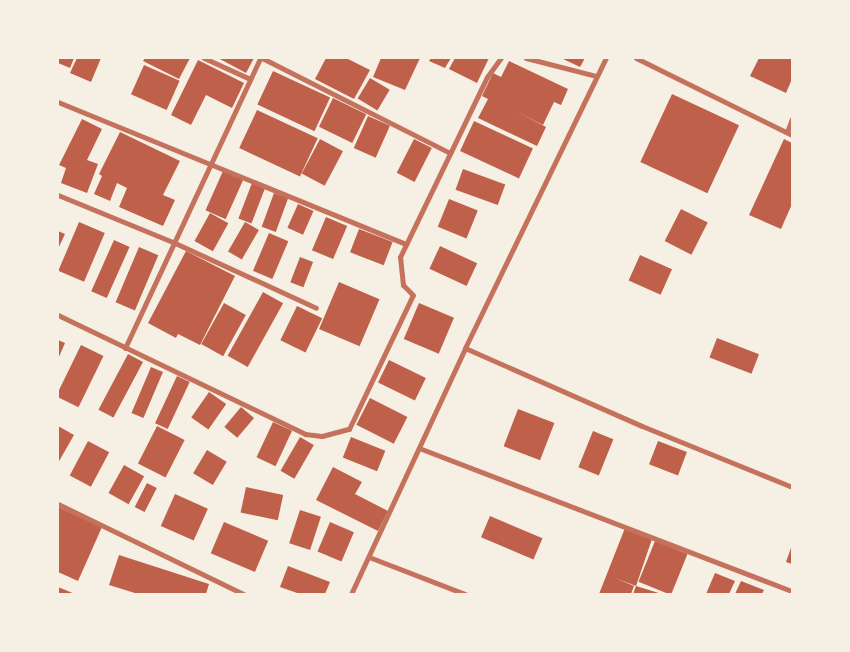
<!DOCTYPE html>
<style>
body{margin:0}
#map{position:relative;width:850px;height:652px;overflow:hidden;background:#f6efe4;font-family:"Zilla Slab",serif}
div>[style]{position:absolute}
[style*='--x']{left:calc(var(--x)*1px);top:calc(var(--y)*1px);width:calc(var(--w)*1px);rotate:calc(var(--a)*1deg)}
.building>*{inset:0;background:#bf614a;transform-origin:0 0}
.minor>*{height:5px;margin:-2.5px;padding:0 2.5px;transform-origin:2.5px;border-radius:2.5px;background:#c5725c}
span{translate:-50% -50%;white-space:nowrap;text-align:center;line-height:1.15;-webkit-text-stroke:5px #f6efe4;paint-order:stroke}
.frame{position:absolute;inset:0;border:59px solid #f6efe4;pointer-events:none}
</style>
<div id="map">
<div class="building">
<i style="clip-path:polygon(58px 58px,74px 58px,70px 68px,58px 63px)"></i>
<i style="clip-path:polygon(77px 58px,101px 58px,91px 82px,70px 73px)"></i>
<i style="clip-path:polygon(145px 58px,190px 58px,179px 79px,143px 61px)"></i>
<i style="clip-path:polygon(218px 58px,254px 58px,246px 73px)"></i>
<i style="clip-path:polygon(326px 58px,346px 58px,370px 70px,354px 99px,315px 79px)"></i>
<i style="clip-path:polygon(381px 58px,420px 58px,405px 90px,373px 77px)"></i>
<i style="clip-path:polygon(431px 58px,451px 58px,445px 68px,429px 61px)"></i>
<i style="clip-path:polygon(455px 58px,489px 58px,477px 83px,449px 69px)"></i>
<i style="clip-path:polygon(561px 58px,585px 58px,580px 67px)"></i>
<i style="clip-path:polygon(759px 58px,792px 58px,792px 79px,786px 93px,750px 76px)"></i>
<i style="clip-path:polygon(198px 60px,244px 83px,232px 108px,206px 95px,191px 125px,171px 115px)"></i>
<i style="clip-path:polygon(509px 61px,568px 89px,561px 105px,554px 102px,543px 125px,515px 111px,546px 127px,537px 146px,478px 118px,488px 99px,482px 96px,493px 73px,501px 77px)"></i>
<i style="left:144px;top:65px;width:39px;height:32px;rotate:24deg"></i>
<i style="left:273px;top:71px;width:63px;height:37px;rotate:25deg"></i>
<i style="left:370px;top:78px;width:23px;height:24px;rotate:31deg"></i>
<i style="left:672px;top:94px;width:74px;height:75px;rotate:25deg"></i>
<i style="left:333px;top:98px;width:37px;height:32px;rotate:26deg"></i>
<i style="left:257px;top:110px;width:67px;height:42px;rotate:25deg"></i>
<i style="left:368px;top:116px;width:24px;height:35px;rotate:24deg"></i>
<i style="clip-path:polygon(82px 119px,102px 129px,87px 160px,98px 164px,87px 193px,61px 183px,66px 168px,59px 165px)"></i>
<i style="left:474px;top:121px;width:65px;height:33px;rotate:25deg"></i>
<i style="clip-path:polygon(120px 132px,180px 161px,163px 195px,175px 200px,163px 226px,119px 207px,127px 188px,117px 183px,110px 201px,94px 194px,102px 176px,99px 174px)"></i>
<i style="left:320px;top:139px;width:26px;height:39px;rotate:28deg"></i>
<i style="left:414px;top:139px;width:20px;height:38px;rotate:27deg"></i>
<i style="clip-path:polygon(784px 139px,792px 143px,792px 204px,781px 229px,749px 215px)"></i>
<i style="left:463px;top:169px;width:45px;height:22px;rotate:20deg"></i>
<i style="left:223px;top:171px;width:22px;height:43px;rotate:24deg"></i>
<i style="left:252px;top:183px;width:14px;height:38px;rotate:21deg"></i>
<i style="left:274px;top:193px;width:15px;height:36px;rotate:20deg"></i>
<i style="left:449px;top:199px;width:31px;height:30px;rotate:22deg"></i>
<i style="left:298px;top:204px;width:17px;height:26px;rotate:24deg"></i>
<i style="left:681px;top:209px;width:30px;height:36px;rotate:27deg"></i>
<i style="left:210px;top:213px;width:21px;height:32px;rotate:29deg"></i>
<i style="left:326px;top:217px;width:23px;height:36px;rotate:23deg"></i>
<i style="left:79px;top:222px;width:28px;height:53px;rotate:23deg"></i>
<i style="left:245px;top:222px;width:16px;height:34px;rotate:30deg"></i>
<i style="left:359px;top:229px;width:36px;height:25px;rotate:21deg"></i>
<i style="clip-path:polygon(58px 231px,65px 234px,58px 249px)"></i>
<i style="left:269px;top:233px;width:21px;height:41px;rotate:23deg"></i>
<i style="left:114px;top:240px;width:17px;height:56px;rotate:24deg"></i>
<i style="left:440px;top:246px;width:41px;height:25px;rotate:25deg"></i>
<i style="left:139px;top:247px;width:21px;height:60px;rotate:23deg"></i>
<i style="clip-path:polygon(186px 251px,235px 276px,200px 345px,178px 334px,176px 338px,148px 323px)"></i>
<i style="left:640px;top:255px;width:35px;height:28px;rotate:24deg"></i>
<i style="left:300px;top:257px;width:14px;height:27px;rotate:21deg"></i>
<i style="left:339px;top:282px;width:44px;height:51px;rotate:23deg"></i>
<i style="left:263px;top:292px;width:23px;height:73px;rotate:29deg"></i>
<i style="left:224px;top:303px;width:25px;height:47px;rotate:29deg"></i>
<i style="left:419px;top:303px;width:38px;height:39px;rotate:23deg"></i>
<i style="left:297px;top:306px;width:28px;height:38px;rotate:26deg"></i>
<i style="left:717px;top:338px;width:45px;height:21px;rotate:21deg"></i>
<i style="clip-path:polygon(58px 340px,65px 343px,58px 359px)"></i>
<i style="left:81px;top:345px;width:25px;height:57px;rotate:26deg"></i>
<i style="left:128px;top:354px;width:17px;height:63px;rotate:28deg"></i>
<i style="left:389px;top:360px;width:41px;height:25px;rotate:26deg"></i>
<i style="left:151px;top:367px;width:13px;height:50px;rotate:23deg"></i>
<i style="left:177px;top:376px;width:14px;height:52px;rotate:25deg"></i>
<i style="left:209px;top:392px;width:21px;height:31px;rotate:35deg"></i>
<i style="left:370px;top:398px;width:42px;height:30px;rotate:27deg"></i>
<i style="left:241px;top:407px;width:17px;height:26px;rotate:40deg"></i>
<i style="left:518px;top:409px;width:39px;height:40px;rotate:21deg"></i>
<i style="left:273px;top:422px;width:21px;height:39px;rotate:25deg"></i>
<i style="clip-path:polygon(58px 426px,74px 435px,58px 463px)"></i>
<i style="left:157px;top:426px;width:31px;height:42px;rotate:27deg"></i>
<i style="left:593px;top:431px;width:22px;height:39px;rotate:22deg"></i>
<i style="left:300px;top:437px;width:16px;height:39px;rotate:30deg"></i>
<i style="left:351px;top:437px;width:37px;height:22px;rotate:22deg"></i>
<i style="left:88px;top:441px;width:24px;height:39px;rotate:28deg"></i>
<i style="left:658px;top:441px;width:31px;height:25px;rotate:21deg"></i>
<i style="left:207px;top:450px;width:23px;height:27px;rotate:31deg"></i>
<i style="left:124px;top:465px;width:23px;height:32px;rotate:29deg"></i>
<i style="clip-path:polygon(333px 467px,362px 482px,355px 494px,388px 511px,378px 531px,316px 500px)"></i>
<i style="left:147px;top:483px;width:11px;height:27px;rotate:27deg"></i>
<i style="left:246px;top:487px;width:38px;height:26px;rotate:12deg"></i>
<i style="left:175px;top:494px;width:36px;height:35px;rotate:24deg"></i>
<i style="clip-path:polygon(58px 507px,102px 527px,78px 581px,58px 572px)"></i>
<i style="left:300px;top:510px;width:22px;height:35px;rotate:18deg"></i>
<i style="left:490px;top:516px;width:57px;height:23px;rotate:23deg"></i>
<i style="left:224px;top:522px;width:48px;height:34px;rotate:23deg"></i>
<i style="left:330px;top:522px;width:26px;height:32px;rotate:23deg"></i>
<i style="clip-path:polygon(625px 528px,652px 539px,636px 586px,662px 594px,633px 594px,636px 586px,615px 578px,634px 586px,631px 594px,599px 594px)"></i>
<i style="left:655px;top:541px;width:35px;height:44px;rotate:22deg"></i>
<i style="clip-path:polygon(792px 545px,792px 564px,786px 562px)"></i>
<i style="clip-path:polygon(119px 555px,209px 584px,206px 594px,138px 594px,109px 585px)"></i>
<i style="clip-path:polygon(288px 566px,330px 582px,325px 594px,300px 594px,280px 587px)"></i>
<i style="clip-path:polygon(715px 573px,735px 581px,729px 594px,706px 594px)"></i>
<i style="clip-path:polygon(741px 581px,764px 590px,762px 594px,735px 594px)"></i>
<i style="clip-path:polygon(58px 587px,75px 594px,58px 594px)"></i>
</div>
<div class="minor">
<i style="--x:204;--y:58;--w:51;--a:24.5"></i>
<i style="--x:262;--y:58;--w:211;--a:26.8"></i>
<i style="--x:526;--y:58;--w:72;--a:14.4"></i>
<i style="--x:636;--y:58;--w:174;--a:26.3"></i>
<i style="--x:58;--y:102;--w:376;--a:22.2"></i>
<i style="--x:787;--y:132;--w:14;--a:-69"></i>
<i style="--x:58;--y:195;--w:126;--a:22.3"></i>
<i style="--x:175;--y:243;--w:155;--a:24.7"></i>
<i style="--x:58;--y:315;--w:274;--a:25.7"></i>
<i style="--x:305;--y:434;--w:17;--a:7"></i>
<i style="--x:322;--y:436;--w:28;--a:-15"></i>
<i style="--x:349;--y:429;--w:148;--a:-64.5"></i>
<i style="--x:413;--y:295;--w:14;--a:-135"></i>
<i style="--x:403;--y:285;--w:28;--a:-96"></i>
<i style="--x:400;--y:257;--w:200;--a:-64.2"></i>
<i style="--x:487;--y:77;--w:24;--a:-54"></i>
<i style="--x:125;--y:348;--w:320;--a:-65"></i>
<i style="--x:465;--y:348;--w:193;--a:23.8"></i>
<i style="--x:642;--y:426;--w:162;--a:22.1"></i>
<i style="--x:419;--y:448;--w:399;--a:21"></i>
<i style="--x:58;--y:504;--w:206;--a:25.9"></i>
<i style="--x:369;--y:557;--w:103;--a:21.1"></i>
<i style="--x:351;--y:594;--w:271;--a:-65.1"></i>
<i style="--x:465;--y:348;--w:322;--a:-64.1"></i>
</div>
<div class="frame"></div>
</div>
